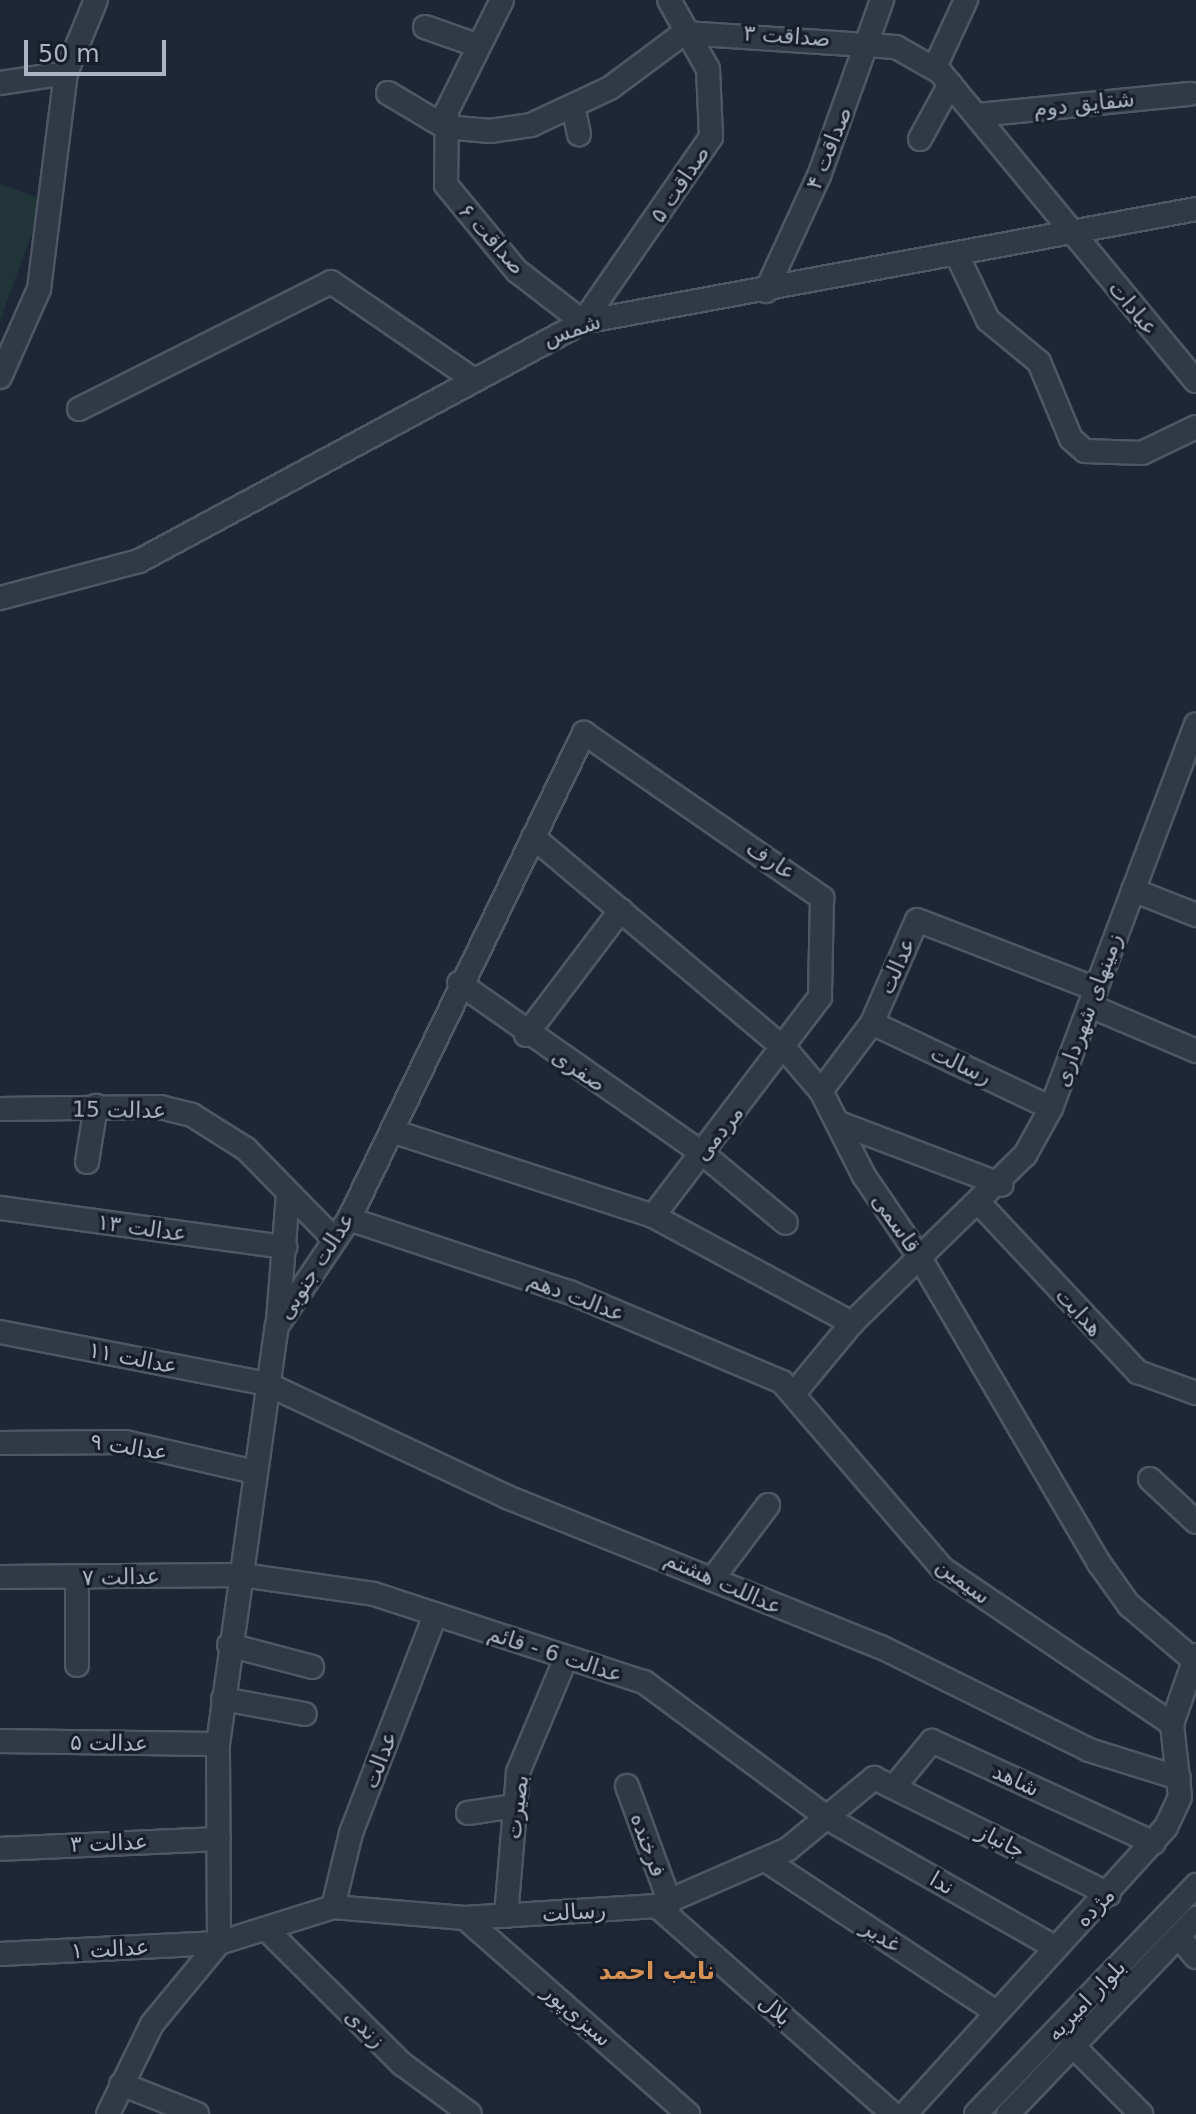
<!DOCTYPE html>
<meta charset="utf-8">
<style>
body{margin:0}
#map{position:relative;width:1196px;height:2114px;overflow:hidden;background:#1e2735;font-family:"DejaVu Sans","Noto Sans Arabic",sans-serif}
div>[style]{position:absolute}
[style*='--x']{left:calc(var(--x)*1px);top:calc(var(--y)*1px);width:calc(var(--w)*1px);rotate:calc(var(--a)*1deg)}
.green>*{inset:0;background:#213538}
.roads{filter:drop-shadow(2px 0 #4f5664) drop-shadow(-2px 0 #4f5664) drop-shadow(0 2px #4f5664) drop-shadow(0 -2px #4f5664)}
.minor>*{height:22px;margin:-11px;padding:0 11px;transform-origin:11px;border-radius:11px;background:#313946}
span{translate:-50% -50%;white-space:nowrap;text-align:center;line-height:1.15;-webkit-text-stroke:6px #171e2a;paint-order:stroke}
.street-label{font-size:22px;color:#abb3c4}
.neighbourhood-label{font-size:24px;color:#d69254;font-weight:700}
.scale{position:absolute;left:24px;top:40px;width:142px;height:36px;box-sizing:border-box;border:4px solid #abb3c4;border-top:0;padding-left:10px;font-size:24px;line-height:28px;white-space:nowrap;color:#abb3c4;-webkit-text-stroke:6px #171e2a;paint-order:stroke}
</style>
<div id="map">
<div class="green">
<i style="clip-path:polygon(0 184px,44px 200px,0 321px)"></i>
</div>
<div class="roads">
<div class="minor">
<i style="--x:502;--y:0;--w:124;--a:116.4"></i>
<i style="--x:447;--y:111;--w:74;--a:90.8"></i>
<i style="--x:446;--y:185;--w:112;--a:50.5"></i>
<i style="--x:517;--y:271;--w:83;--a:37.7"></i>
<i style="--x:583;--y:322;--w:225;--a:-55.3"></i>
<i style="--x:711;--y:137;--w:68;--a:-92.5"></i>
<i style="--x:708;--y:69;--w:79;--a:-119.5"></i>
<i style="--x:425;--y:27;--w:57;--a:19.4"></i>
<i style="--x:935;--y:67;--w:74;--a:-65.2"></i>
<i style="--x:0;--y:83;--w:67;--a:-8.6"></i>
<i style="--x:388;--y:93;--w:66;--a:30.8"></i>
<i style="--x:445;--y:127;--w:45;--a:5.1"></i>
<i style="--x:490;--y:131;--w:41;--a:-8.3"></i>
<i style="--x:531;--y:125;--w:87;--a:-25.1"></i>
<i style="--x:610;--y:88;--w:92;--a:-36.6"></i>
<i style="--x:684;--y:33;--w:212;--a:3.8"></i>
<i style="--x:896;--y:47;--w:51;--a:29.6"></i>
<i style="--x:940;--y:72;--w:401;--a:50.4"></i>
<i style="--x:573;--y:106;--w:29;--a:78"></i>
<i style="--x:978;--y:115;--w:213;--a:-5.7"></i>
<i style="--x:920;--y:139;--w:63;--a:-61.4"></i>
<i style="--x:958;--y:257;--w:70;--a:64.5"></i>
<i style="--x:988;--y:320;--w:66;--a:39.5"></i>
<i style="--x:1039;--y:362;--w:83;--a:67.4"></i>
<i style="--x:1071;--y:439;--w:18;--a:41"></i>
<i style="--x:1085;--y:451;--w:57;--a:2"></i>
<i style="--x:1142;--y:453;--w:60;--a:-25.7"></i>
<i style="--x:766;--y:291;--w:127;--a:-65.3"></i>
<i style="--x:819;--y:176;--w:187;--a:-70.3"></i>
<i style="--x:0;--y:377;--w:96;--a:-66.1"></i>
<i style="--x:39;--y:289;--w:218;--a:-82.9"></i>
<i style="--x:66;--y:73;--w:79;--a:-67.7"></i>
<i style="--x:79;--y:409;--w:282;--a:-26.7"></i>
<i style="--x:331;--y:282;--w:173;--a:34.4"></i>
<i style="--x:0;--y:598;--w:144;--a:-14.9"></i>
<i style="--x:139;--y:561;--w:504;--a:-28.29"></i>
<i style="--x:583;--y:322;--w:623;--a:-10.44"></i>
<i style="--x:533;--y:837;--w:331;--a:40.1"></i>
<i style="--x:786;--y:1050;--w:54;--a:49.5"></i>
<i style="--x:821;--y:1091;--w:95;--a:63.2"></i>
<i style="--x:864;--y:1176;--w:99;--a:55.7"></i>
<i style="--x:920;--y:1258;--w:354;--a:59.6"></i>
<i style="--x:1099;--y:1563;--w:52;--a:54.5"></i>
<i style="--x:1129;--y:1605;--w:88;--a:40.4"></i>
<i style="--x:1133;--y:890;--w:68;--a:21.6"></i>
<i style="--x:459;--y:983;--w:297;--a:35"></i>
<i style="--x:702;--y:1153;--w:109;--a:39.8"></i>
<i style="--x:1090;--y:1006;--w:115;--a:23"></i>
<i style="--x:872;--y:1023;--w:198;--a:25.4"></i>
<i style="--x:526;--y:1035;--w:157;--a:-52.8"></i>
<i style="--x:821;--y:1091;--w:85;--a:-53.1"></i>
<i style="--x:872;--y:1023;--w:112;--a:-66.4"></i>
<i style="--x:917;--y:920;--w:192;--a:21.1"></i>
<i style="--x:0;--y:1109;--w:160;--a:-0.7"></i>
<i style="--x:160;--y:1107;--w:33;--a:14"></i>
<i style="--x:192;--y:1115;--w:64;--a:32.2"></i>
<i style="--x:246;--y:1149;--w:126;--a:45.6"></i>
<i style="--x:839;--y:1123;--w:174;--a:20.8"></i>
<i style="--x:392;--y:1131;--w:274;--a:18"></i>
<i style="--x:653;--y:1216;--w:226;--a:28.3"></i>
<i style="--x:87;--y:1162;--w:57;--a:-80.9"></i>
<i style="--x:980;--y:1204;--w:231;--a:46.8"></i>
<i style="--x:1138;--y:1372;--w:62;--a:19.9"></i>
<i style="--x:0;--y:1208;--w:288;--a:7.8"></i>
<i style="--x:349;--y:1219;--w:232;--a:18.4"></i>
<i style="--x:569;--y:1292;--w:231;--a:22.9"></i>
<i style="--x:782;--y:1382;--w:247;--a:49.3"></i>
<i style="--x:943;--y:1569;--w:277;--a:34.1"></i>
<i style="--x:278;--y:1321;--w:126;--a:-85.5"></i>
<i style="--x:0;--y:1332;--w:272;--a:11"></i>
<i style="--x:267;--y:1384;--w:265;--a:25.2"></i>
<i style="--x:507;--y:1497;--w:403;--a:21.9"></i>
<i style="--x:881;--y:1647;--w:232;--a:26.3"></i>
<i style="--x:1089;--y:1750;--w:94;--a:17.3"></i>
<i style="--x:795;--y:1392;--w:89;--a:-50.4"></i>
<i style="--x:852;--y:1323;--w:241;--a:-44.2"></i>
<i style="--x:1025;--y:1155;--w:54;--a:-61"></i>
<i style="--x:1051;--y:1108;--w:410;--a:-69.3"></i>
<i style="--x:0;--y:1443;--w:125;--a:-0.5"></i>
<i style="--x:125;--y:1442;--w:133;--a:13"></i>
<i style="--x:1150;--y:1479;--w:63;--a:43.1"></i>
<i style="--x:0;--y:1577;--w:242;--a:-0.5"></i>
<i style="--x:242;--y:1575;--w:133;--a:8.2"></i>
<i style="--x:374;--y:1594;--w:284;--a:18.1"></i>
<i style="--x:644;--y:1682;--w:230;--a:36.5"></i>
<i style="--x:829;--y:1819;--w:259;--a:29.6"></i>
<i style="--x:714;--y:1577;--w:90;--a:-53.1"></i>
<i style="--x:77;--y:1578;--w:87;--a:90"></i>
<i style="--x:229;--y:1645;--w:86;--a:14.8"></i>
<i style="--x:223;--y:1699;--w:83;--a:10.4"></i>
<i style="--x:0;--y:1741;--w:218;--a:0.8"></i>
<i style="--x:627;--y:1786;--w:125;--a:69.8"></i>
<i style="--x:894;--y:1787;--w:60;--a:-50.4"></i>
<i style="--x:932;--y:1741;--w:244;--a:24.7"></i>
<i style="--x:468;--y:1813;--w:48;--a:-8.5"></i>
<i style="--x:0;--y:1849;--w:219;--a:-2.6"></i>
<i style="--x:767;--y:1861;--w:274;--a:33.4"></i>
<i style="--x:657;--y:1906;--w:315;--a:41.4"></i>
<i style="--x:333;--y:1907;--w:76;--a:-76.3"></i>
<i style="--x:351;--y:1833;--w:234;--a:-68.9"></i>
<i style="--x:506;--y:1916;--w:144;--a:-85.2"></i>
<i style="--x:518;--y:1772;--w:124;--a:-67.2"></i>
<i style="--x:465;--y:1918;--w:297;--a:41.3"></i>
<i style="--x:268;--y:1931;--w:189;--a:44.8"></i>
<i style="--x:402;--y:2064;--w:84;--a:36.3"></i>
<i style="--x:1179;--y:1937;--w:26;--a:50"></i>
<i style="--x:219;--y:1943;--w:199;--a:-90.3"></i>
<i style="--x:218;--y:1744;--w:422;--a:-82"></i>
<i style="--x:277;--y:1326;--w:129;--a:-56.1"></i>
<i style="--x:349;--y:1219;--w:540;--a:-64.19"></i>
<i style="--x:584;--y:733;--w:290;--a:34.7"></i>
<i style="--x:822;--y:898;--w:99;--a:91.2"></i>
<i style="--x:820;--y:997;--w:275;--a:127.3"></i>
<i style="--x:0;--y:1954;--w:219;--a:-2.9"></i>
<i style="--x:219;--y:1943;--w:120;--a:-17.5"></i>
<i style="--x:333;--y:1907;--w:132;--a:4.8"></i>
<i style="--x:465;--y:1918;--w:192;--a:-3.6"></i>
<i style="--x:657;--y:1906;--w:143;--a:-23.5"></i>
<i style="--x:788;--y:1849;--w:112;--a:-39.5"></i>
<i style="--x:874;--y:1778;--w:262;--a:26.3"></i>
<i style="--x:1072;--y:2045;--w:98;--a:45"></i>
<i style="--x:121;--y:2084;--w:82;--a:21.5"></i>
<i style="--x:108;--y:2114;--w:100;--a:-63.9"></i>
<i style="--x:152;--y:2024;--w:105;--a:-50.4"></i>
<i style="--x:905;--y:2114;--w:388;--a:-47.7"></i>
<i style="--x:1166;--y:1827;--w:33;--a:-65"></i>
<i style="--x:1180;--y:1797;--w:73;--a:-96.3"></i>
<i style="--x:1172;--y:1724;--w:73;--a:-70.8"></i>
<i style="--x:976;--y:2114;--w:318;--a:-46.1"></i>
<i style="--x:1008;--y:2114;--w:272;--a:-46.2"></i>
</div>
</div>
<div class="street-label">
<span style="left:787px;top:36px;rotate:4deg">صداقت ۳</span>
<span style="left:1084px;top:104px;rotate:-6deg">شقایق دوم</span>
<span style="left:829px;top:148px;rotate:-68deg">صداقت ۴</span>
<span style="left:680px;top:184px;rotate:-56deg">صداقت ۵</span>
<span style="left:492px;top:239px;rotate:48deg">صداقت ۶</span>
<span style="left:1133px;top:308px;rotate:50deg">عبادات</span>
<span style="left:572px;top:330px;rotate:-19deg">شمس</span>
<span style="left:771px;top:860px;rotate:34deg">عارف</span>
<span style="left:897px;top:966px;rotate:-66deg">عدالت</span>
<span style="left:1088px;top:1010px;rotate:-70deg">زمینهای شهرداری</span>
<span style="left:961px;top:1065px;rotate:25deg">رسالت</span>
<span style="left:579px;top:1070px;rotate:34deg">صفری</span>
<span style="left:119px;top:1110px;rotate:1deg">عدالت 15</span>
<span style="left:719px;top:1133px;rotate:-51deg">مردمی</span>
<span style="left:896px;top:1223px;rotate:55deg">قاسمی</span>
<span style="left:142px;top:1228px;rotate:8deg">عدالت ۱۳</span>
<span style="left:316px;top:1266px;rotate:-57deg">عدالت جنوبی</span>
<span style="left:576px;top:1297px;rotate:21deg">عدالت دهم</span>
<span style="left:1079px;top:1312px;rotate:47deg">هدایت</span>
<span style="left:133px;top:1358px;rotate:11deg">عدالت ۱۱</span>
<span style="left:129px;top:1447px;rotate:9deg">عدالت ۹</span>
<span style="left:121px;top:1577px;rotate:-1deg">عدالت ۷</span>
<span style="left:963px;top:1581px;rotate:37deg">سیمین</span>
<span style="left:723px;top:1583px;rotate:24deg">عداللت هشتم</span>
<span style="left:555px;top:1654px;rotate:18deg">عدالت 6 - قائم</span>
<span style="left:109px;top:1743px;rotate:1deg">عدالت ۵</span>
<span style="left:380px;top:1760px;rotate:-69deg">عدالت</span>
<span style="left:1016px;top:1780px;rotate:25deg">شاهد</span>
<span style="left:517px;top:1807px;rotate:-83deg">بصیرت</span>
<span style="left:1001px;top:1841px;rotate:27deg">جانباز</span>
<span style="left:109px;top:1843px;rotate:-2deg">عدالت ۳</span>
<span style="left:648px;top:1845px;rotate:70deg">فرخنده</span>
<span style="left:942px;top:1883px;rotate:30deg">ندا</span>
<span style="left:1095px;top:1907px;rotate:-45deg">مژده</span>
<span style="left:574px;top:1912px;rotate:-4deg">رسالت</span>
<span style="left:881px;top:1936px;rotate:33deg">غدیر</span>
<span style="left:110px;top:1949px;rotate:-3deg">عدالت ۱</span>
<span style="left:1086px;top:2000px;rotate:-46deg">بلوار امیریه</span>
<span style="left:775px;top:2010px;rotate:41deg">بلال</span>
<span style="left:577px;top:2015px;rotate:41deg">سبزی‌پور</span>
<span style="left:365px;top:2028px;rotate:45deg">زندی</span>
</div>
<div class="neighbourhood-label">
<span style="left:657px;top:1972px">نایب احمد</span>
</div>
<div class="scale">50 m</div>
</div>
